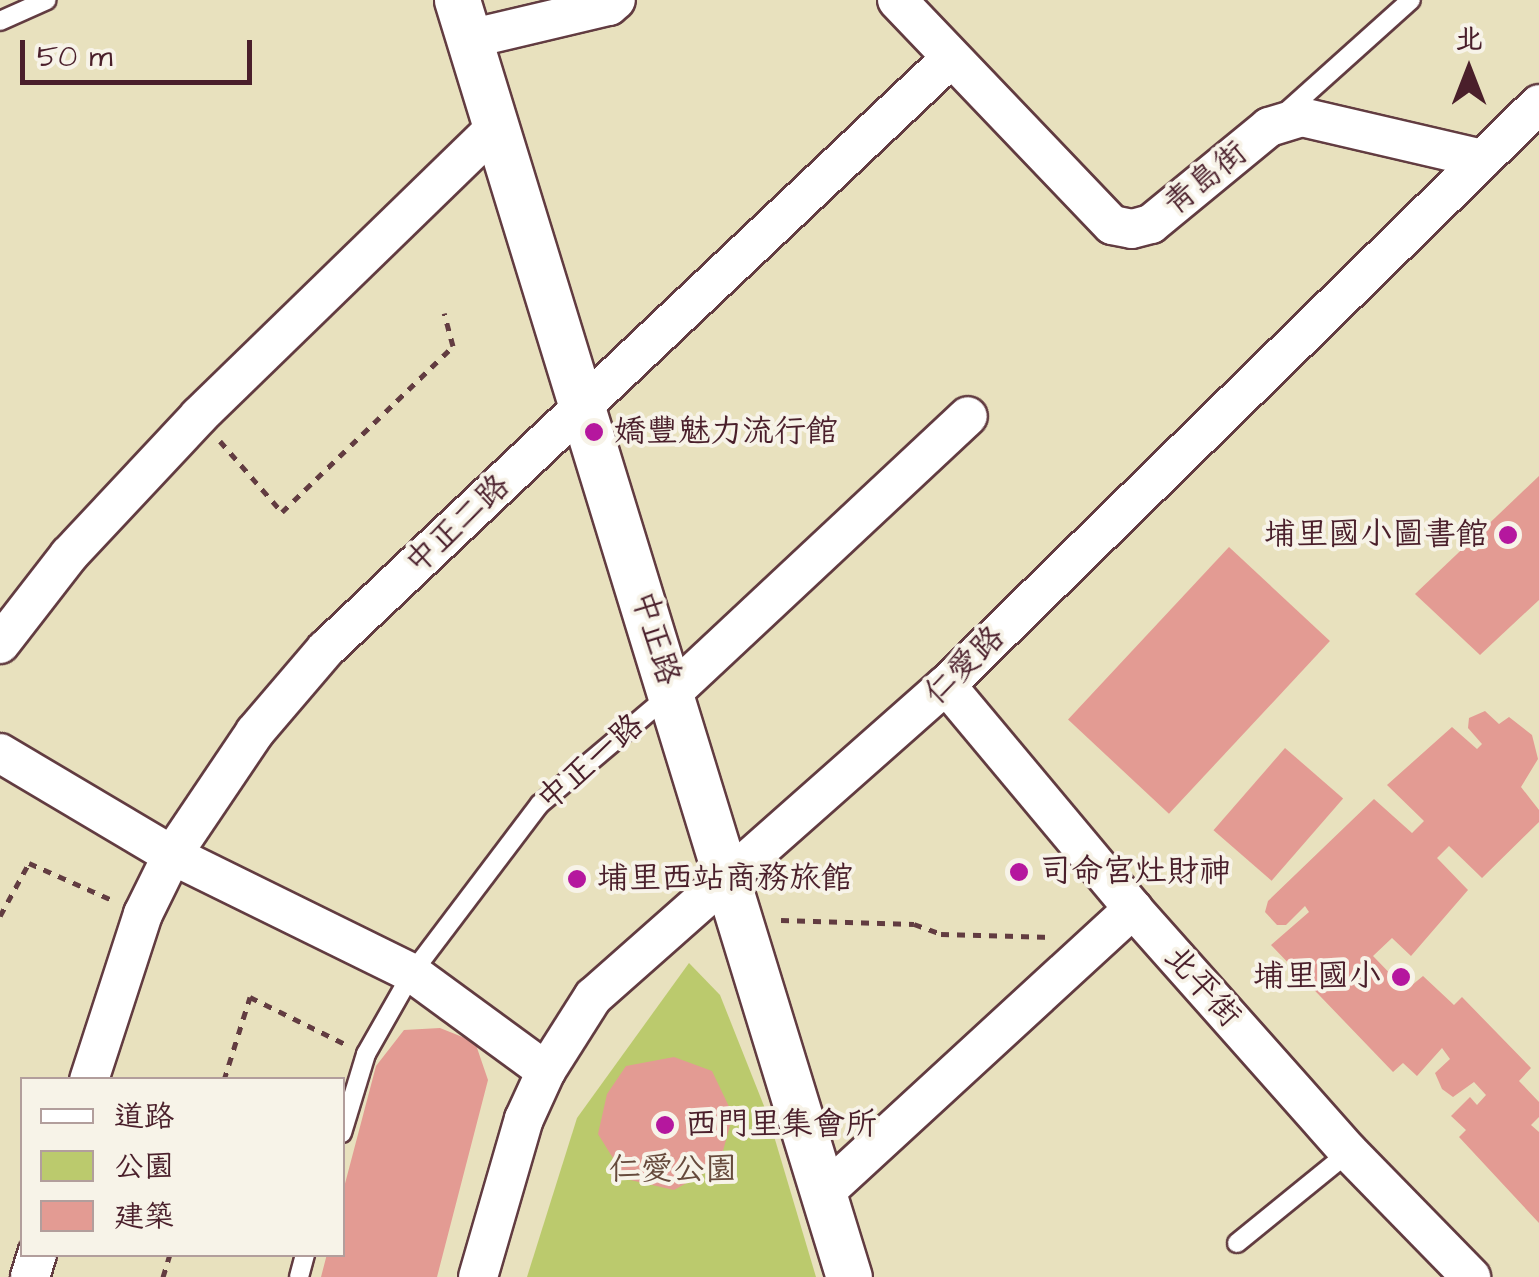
<!DOCTYPE html>
<meta charset="utf-8">
<style>
body{margin:0}
#map{position:relative;width:1539px;height:1277px;overflow:hidden;background:#e8e1be;font-family:"Architects Daughter","LXGW WenKai TC",sans-serif}
div>[style]{position:absolute}
[style*='--x']{left:calc(var(--x)*1px);top:calc(var(--y)*1px);width:calc(var(--w)*1px);rotate:calc(var(--a)*1deg)}
.green>*{inset:0;background:#bbca6d}
.building>*{inset:0;background:#e39b93;transform-origin:0 0}
.path>*{height:5px;margin-top:-2.5px;transform-origin:0;background:repeating-linear-gradient(90deg,#623c41 0 8px,transparent 0 16px)}
.roads{filter:drop-shadow(2px 0 #623c41) drop-shadow(-2px 0 #623c41) drop-shadow(0 2px #623c41) drop-shadow(0 -2px #623c41)}
.service>*{height:18px;margin:-9px;padding:0 9px;transform-origin:9px;border-radius:9px;background:#fff}
.minor>*{height:38px;margin:-19px;padding:0 19px;transform-origin:19px;border-radius:19px;background:#fff}
.tertiary>*{height:45px;margin:-22.5px;padding:0 22.5px;transform-origin:22.5px;border-radius:22.5px;background:#fff}
.dots>*{width:28px;height:28px;translate:-50% -50%;box-sizing:border-box;border:5px solid #f7f3e8;border-radius:50%}
span{translate:-50% -50%;white-space:nowrap;text-align:center;line-height:1.15;-webkit-text-stroke:8px #f7f3e8;paint-order:stroke}
.street-label{font-size:32px;color:#4a1f2b}
.poi-label{font-size:32px;color:#4a1f2b}
.left{translate:0 -50%;text-align:left}
.right{translate:-100% -50%;text-align:right}
.park-label{font-size:32px;color:#664a3c}
.legend{position:absolute;left:20px;top:1077px;width:325px;height:180px;box-sizing:border-box;background:#f7f3e8;border:2px solid #b29e9c;margin:0;padding:12px 18px;list-style:none;font-size:30px;color:#4a1f2b}
.legend li{display:flex;align-items:center;gap:20px;height:50px}
.legend b{width:50px;border:2px solid #b29e9c}
.north{position:absolute;left:1419px;top:20px;width:100px;height:100px;-webkit-text-stroke:8px #f7f3e8;paint-order:stroke;rotate:0deg;font-size:28px;font-weight:700;line-height:40px;text-align:center;color:#4a1f2b}
.north::after{content:'';display:block;margin:auto;width:35px;height:45px;background:#4a1f2b;clip-path:polygon(50% 0,100% 100%,50% 72%,0 100%)}
.scale{position:absolute;left:20px;top:40px;width:232px;height:45px;box-sizing:border-box;border:5px solid #4a1f2b;border-top:0;padding-left:12px;font-size:30px;line-height:35px;white-space:nowrap;color:#4a1f2b;-webkit-text-stroke:8px #f7f3e8;paint-order:stroke}
</style>
<div id="map">
<div class="green">
<i style="clip-path:polygon(689px 963px,720px 995px,768px 1116px,816px 1277px,527px 1277px,577px 1118px)"></i>
</div>
<div class="building">
<i style="clip-path:polygon(1539px 476px,1539px 600px,1480px 655px,1415px 594px)"></i>
<i style="left:1229px;top:547px;width:138px;height:236px;rotate:43deg"></i>
<i style="clip-path:polygon(1485px 711px,1499px 724px,1509px 717px,1532px 735px,1538px 759px,1521px 787px,1539px 810px,1539px 822px,1482px 878px,1449px 846px,1437px 858px,1468px 890px,1411px 956px,1392px 938px,1373px 956px,1406px 990px,1423px 976px,1454px 1005px,1462px 997px,1531px 1068px,1519px 1081px,1539px 1102px,1539px 1117px,1531px 1125px,1539px 1132px,1539px 1223px,1459px 1137px,1466px 1130px,1451px 1116px,1470px 1097px,1477px 1105px,1486px 1095px,1474px 1082px,1453px 1097px,1442px 1089px,1435px 1073px,1450px 1059px,1442px 1048px,1417px 1076px,1403px 1063px,1393px 1072px,1271px 945px,1309px 912px,1305px 906px,1286px 925px,1277px 925px,1265px 912px,1268px 901px,1374px 799px,1412px 833px,1424px 821px,1387px 785px,1452px 727px,1477px 749px,1482px 744px,1468px 728px,1469px 718px)"></i>
<i style="left:1285px;top:748px;width:77px;height:109px;rotate:41deg"></i>
<i style="clip-path:polygon(440px 1028px,475px 1042px,488px 1080px,437px 1277px,321px 1277px,327px 1254px,342px 1254px,342px 1195px,376px 1066px,404px 1030px)"></i>
<i style="clip-path:polygon(674px 1057px,712px 1071px,733px 1115px,719px 1165px,674px 1190px,626px 1179px,598px 1134px,607px 1094px,626px 1066px)"></i>
</div>
<div class="path">
<i style="--x:220;--y:441;--w:94;--a:48.9"></i>
<i style="--x:282;--y:512;--w:238;--a:-44.1"></i>
<i style="--x:453;--y:346;--w:34;--a:-105"></i>
<i style="--x:0;--y:916;--w:60;--a:-61.3"></i>
<i style="--x:29;--y:863;--w:91;--a:24"></i>
<i style="--x:781;--y:920;--w:133;--a:1.7"></i>
<i style="--x:914;--y:924;--w:29;--a:20"></i>
<i style="--x:941;--y:934;--w:111;--a:1.5"></i>
<i style="--x:224;--y:1080;--w:87;--a:-72.6"></i>
<i style="--x:250;--y:997;--w:106;--a:26.3"></i>
<i style="--x:163;--y:1277;--w:24;--a:-73"></i>
</div>
<div class="roads">
<div class="service">
<i style="--x:0;--y:21;--w:51;--a:-24.1"></i>
<i style="--x:1285;--y:113;--w:169;--a:-41.9"></i>
<i style="--x:342;--y:1133;--w:83;--a:-73.1"></i>
<i style="--x:366;--y:1054;--w:93;--a:-60.4"></i>
<i style="--x:412;--y:973;--w:212;--a:-52.9"></i>
<i style="--x:540;--y:804;--w:167;--a:-40.2"></i>
<i style="--x:1237;--y:1243;--w:144;--a:-39.1"></i>
<i style="--x:299;--y:1277;--w:24;--a:-75"></i>
</div>
<div class="minor">
<i style="--x:897;--y:0;--w:311;--a:46.3"></i>
<i style="--x:1112;--y:225;--w:20;--a:11"></i>
<i style="--x:1132;--y:229;--w:20;--a:-15"></i>
<i style="--x:1151;--y:224;--w:153;--a:-39.4"></i>
<i style="--x:1269;--y:127;--w:34;--a:-17"></i>
<i style="--x:1302;--y:117;--w:185;--a:13.1"></i>
<i style="--x:469;--y:39;--w:144;--a:-13.3"></i>
<i style="--x:609;--y:6;--w:9;--a:-41"></i>
<i style="--x:0;--y:644;--w:113;--a:-52.2"></i>
<i style="--x:69;--y:555;--w:190;--a:-46.9"></i>
<i style="--x:199;--y:416;--w:413;--a:-44.2"></i>
<i style="--x:946;--y:685;--w:292;--a:50.1"></i>
<i style="--x:1133;--y:909;--w:325;--a:48.4"></i>
<i style="--x:1349;--y:1152;--w:175;--a:45.7"></i>
<i style="--x:672;--y:693;--w:405;--a:-43.1"></i>
<i style="--x:0;--y:753;--w:200;--a:30.7"></i>
<i style="--x:172;--y:855;--w:267;--a:26.2"></i>
<i style="--x:412;--y:973;--w:166;--a:36.2"></i>
<i style="--x:89;--y:1080;--w:175;--a:-72"></i>
<i style="--x:143;--y:914;--w:66;--a:-63.8"></i>
<i style="--x:172;--y:855;--w:148;--a:-56"></i>
<i style="--x:255;--y:732;--w:109;--a:-49.5"></i>
<i style="--x:326;--y:649;--w:860;--a:-43.4"></i>
<i style="--x:824;--y:1193;--w:420;--a:-42.6"></i>
<i style="--x:30;--y:1277;--w:24;--a:-73"></i>
<i style="--x:478;--y:1277;--w:165;--a:-73.8"></i>
<i style="--x:524;--y:1119;--w:53;--a:-65.4"></i>
<i style="--x:546;--y:1071;--w:88;--a:-57.6"></i>
<i style="--x:593;--y:997;--w:471;--a:-41.5"></i>
<i style="--x:946;--y:685;--w:830;--a:-44.41"></i>
</div>
<div class="tertiary">
<i style="--x:457;--y:0;--w:1336;--a:72.94"></i>
</div>
</div>
<div class="dots">
<i style="left:594px;top:432px;background:#b5179e"></i>
<i style="left:1508px;top:535px;background:#b5179e"></i>
<i style="left:1019px;top:872px;background:#b5179e"></i>
<i style="left:577px;top:879px;background:#b5179e"></i>
<i style="left:1401px;top:977px;background:#b5179e"></i>
<i style="left:665px;top:1125px;background:#b5179e"></i>
</div>
<div class="street-label">
<span style="left:1206px;top:179px;rotate:-39deg">青島街</span>
<span style="left:458px;top:525px;rotate:-43deg">中正二路</span>
<span style="left:655px;top:638px;rotate:73deg">中正路</span>
<span style="left:965px;top:666px;rotate:-44deg">仁愛路</span>
<span style="left:591px;top:763px;rotate:-41deg">中正一路</span>
<span style="left:1202px;top:987px;rotate:48deg">北平街</span>
</div>
<div class="poi-label">
<span class="left" style="left:614px;top:432px">嬌豐魅力流行館</span>
<span class="right" style="left:1488px;top:535px">埔里國小圖書館</span>
<span class="left" style="left:1039px;top:872px">司命宮灶財神</span>
<span class="left" style="left:597px;top:879px">埔里西站商務旅館</span>
<span class="right" style="left:1381px;top:977px">埔里國小</span>
<span class="left" style="left:685px;top:1125px">西門里集會所</span>
</div>
<div class="park-label">
<span style="left:673px;top:1170px">仁愛公園</span>
</div>
<ul class="legend">
<li><b style="height:12px;background:#fff"></b>道路</li>
<li><b style="height:28px;background:#bbca6d"></b>公園</li>
<li><b style="height:28px;background:#e39b93"></b>建築</li>
</ul>
<div class="north">北</div>
<div class="scale">50 m</div>
</div>
